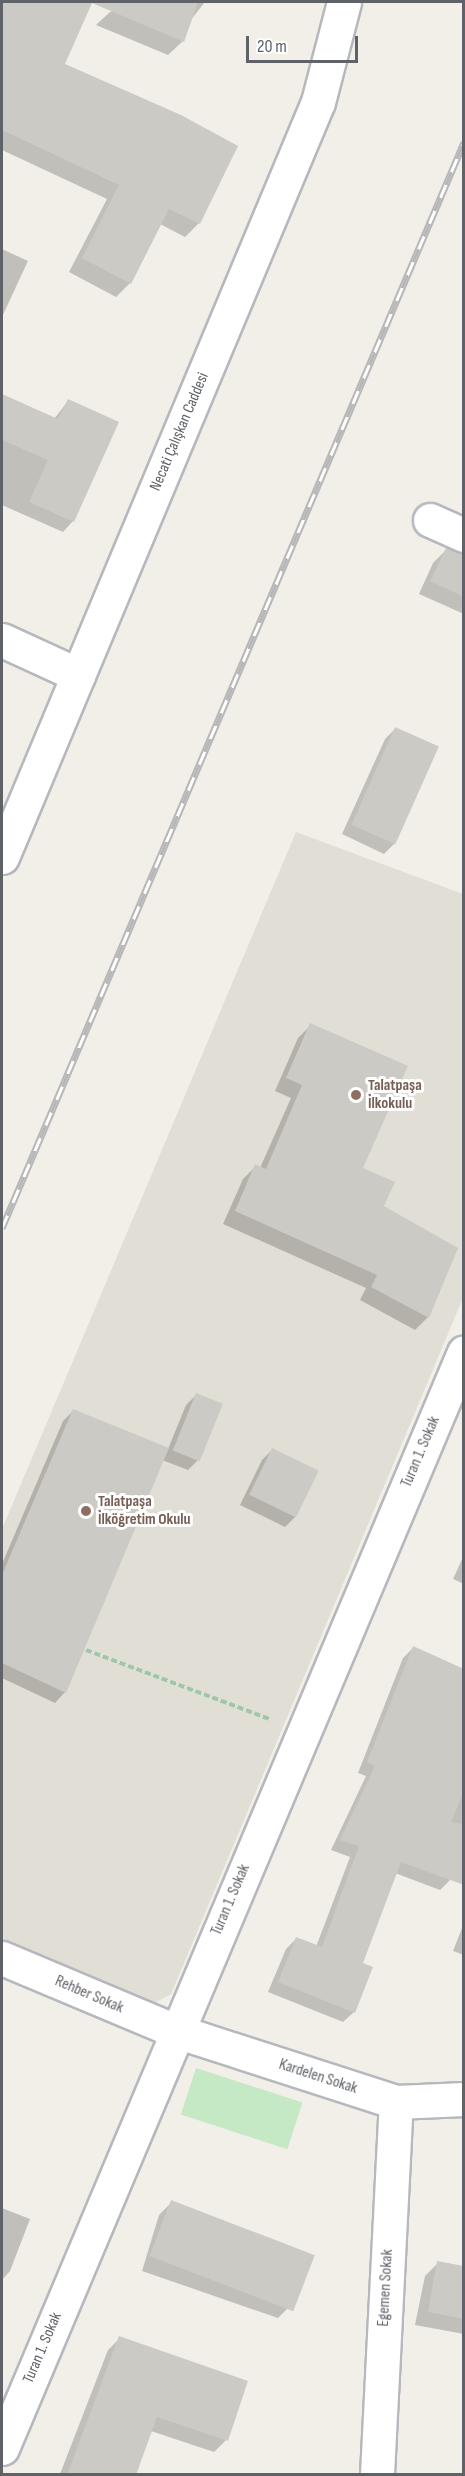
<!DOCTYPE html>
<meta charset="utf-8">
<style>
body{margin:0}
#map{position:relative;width:465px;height:2476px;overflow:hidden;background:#f1efe8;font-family:"Sofia Sans Condensed",sans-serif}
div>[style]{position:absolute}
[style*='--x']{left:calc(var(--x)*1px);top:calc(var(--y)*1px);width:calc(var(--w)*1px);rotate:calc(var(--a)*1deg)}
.education>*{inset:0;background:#e1ded6}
.green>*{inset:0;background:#c5e8c5;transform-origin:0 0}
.shadow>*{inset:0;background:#0003}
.building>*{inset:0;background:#cccac5;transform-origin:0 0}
.path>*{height:4px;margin-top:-2px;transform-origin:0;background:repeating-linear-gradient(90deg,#9cc7a9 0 6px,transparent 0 9px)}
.roads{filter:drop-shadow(2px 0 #b5b8bc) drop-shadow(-2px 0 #b5b8bc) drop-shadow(0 2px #b5b8bc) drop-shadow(0 -2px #b5b8bc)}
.minor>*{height:33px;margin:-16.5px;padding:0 16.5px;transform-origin:16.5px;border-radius:16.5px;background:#fff}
.rail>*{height:7px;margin-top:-3.5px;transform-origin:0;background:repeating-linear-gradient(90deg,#fff 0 14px,#b6b7b8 0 28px);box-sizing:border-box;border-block:2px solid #b6b7b8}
.dots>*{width:16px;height:16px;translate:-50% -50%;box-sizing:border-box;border:3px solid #fff;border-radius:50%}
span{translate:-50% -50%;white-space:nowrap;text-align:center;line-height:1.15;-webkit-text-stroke:6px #fff;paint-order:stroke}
.street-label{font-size:16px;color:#5f6368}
.education-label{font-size:16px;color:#785e54;font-weight:700}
.left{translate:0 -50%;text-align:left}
.frame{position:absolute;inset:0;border:3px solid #5f6368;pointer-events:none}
.scale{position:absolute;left:246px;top:36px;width:112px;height:27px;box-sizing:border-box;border:3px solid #5f6368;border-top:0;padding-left:8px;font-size:18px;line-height:21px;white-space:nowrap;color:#5f6368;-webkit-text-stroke:4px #fff;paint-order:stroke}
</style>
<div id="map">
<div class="education">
<i style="clip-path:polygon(296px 832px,463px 894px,463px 1298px,171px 1994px,145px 2008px,2px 1946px,2px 1529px)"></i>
</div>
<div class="green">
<i style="left:196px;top:2068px;width:112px;height:49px;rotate:18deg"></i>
</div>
<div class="shadow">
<i style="clip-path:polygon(2px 2px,92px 2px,63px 65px,199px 223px,185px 237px,160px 224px,130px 283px,116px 297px,69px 272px,107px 199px,2px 150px)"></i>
<i style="clip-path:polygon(136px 2px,205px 2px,190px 21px,183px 41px,168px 55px,96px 25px,110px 12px)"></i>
<i style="clip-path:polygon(2px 249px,28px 261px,2px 317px)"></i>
<i style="clip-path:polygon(2px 396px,54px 419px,68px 401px,73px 521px,63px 532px,2px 505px)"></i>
<i style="clip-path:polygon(446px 550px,464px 554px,464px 614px,419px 594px,433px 563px)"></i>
<i style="clip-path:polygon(395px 729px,394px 844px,384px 854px,342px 834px,385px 739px)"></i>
<i style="clip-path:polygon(311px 1025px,361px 1169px,382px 1207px,428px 1317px,415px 1330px,360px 1300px,366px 1288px,223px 1224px,243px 1179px,256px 1166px,260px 1168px,291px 1098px,275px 1091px,298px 1038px)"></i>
<i style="clip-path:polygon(196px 1395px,198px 1460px,188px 1470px,162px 1460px,65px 1692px,55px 1703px,2px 1678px,2px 1564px,63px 1421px,73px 1411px,168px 1449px,186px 1405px)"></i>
<i style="clip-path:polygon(272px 1450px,295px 1517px,285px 1527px,240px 1505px,262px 1460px)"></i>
<i style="clip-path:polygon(464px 1555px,464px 1584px,453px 1579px)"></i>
<i style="clip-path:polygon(413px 1648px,464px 1671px,464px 1832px,450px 1880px,440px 1890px,395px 1873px,361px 1964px,354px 2012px,343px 2022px,268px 1992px,286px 1949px,296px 1939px,316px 1947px,350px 1857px,331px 1850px,366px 1776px,358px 1773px,403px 1658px)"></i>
<i style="clip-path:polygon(464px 1923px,464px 1955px,453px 1951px)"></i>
<i style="clip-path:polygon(172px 2202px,291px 2305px,278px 2318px,142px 2271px,159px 2215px)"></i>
<i style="clip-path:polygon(2px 2208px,30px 2219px,10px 2271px,2px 2280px)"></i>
<i style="clip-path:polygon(438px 2263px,464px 2267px,464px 2334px,415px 2325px,425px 2276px)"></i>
<i style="clip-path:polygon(120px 2338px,226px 2440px,214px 2452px,151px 2431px,134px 2474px,60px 2474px,108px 2350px)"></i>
</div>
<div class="building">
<i style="clip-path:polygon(2px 2px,198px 2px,184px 42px,92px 3px,65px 64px,181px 115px,238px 146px,200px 224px,169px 209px,131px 284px,82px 258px,119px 185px,2px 130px)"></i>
<i style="clip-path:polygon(2px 394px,58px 419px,68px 399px,119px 422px,74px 522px,29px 502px,48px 460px,2px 440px)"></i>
<i style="clip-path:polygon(446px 548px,464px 553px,464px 597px,430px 581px)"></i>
<i style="left:395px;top:727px;width:48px;height:107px;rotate:24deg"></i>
<i style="clip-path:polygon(310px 1023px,408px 1066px,363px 1168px,395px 1182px,384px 1206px,458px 1248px,429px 1318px,371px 1287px,377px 1275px,235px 1211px,255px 1164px,266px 1169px,302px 1085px,286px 1078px)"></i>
<i style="left:196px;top:1393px;width:29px;height:62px;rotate:22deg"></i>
<i style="clip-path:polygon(73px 1409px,169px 1448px,66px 1693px,2px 1663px,2px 1575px)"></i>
<i style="left:272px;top:1448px;width:52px;height:52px;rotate:26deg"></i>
<i style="clip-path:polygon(413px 1646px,464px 1669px,464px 1791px,451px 1822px,464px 1824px,464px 1885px,401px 1862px,363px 1963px,373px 1967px,355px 2013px,278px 1982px,296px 1937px,322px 1947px,359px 1846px,340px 1840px,375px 1766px,367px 1762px)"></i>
<i style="left:171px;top:2200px;width:154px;height:60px;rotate:21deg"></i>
<i style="clip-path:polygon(437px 2261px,464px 2266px,464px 2319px,428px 2312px)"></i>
<i style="clip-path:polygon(119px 2336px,248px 2381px,228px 2441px,157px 2417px,136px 2475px,67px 2475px)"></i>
</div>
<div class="path">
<i style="--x:86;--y:1650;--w:197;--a:20.6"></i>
</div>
<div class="roads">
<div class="minor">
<i style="--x:430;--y:520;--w:37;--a:24"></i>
<i style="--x:2;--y:640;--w:84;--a:24.7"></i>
<i style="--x:2;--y:857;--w:818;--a:-67.29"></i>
<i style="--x:318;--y:102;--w:103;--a:-75.4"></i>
<i style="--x:2;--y:1958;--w:189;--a:22.8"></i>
<i style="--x:176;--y:2031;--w:231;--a:17.9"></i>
<i style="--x:396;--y:2102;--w:68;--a:-2.5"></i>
<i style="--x:2;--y:2448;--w:1189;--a:-67.14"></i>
<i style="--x:377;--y:2474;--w:372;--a:-87.1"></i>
</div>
</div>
<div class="rail">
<i style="--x:2;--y:1228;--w:1180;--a:-66.95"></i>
</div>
<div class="dots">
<i style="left:356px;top:1095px;background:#8d6e63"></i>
<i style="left:86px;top:1511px;background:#8d6e63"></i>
</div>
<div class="street-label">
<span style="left:180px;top:432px;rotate:-67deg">Necati Çalışkan Caddesi</span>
<span style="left:421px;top:1452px;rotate:-67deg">Turan 1. Sokak</span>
<span style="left:231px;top:1900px;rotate:-67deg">Turan 1. Sokak</span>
<span style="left:89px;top:1995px;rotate:23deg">Rehber Sokak</span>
<span style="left:318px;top:2077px;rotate:18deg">Kardelen Sokak</span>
<span style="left:386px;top:2288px;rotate:-87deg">Egemen Sokak</span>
<span style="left:43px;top:2348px;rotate:-67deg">Turan 1. Sokak</span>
</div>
<div class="education-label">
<span class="left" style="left:368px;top:1095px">Talatpaşa<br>İlkokulu</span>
<span class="left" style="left:98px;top:1511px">Talatpaşa<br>İlköğretim Okulu</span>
</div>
<div class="frame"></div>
<div class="scale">20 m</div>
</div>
